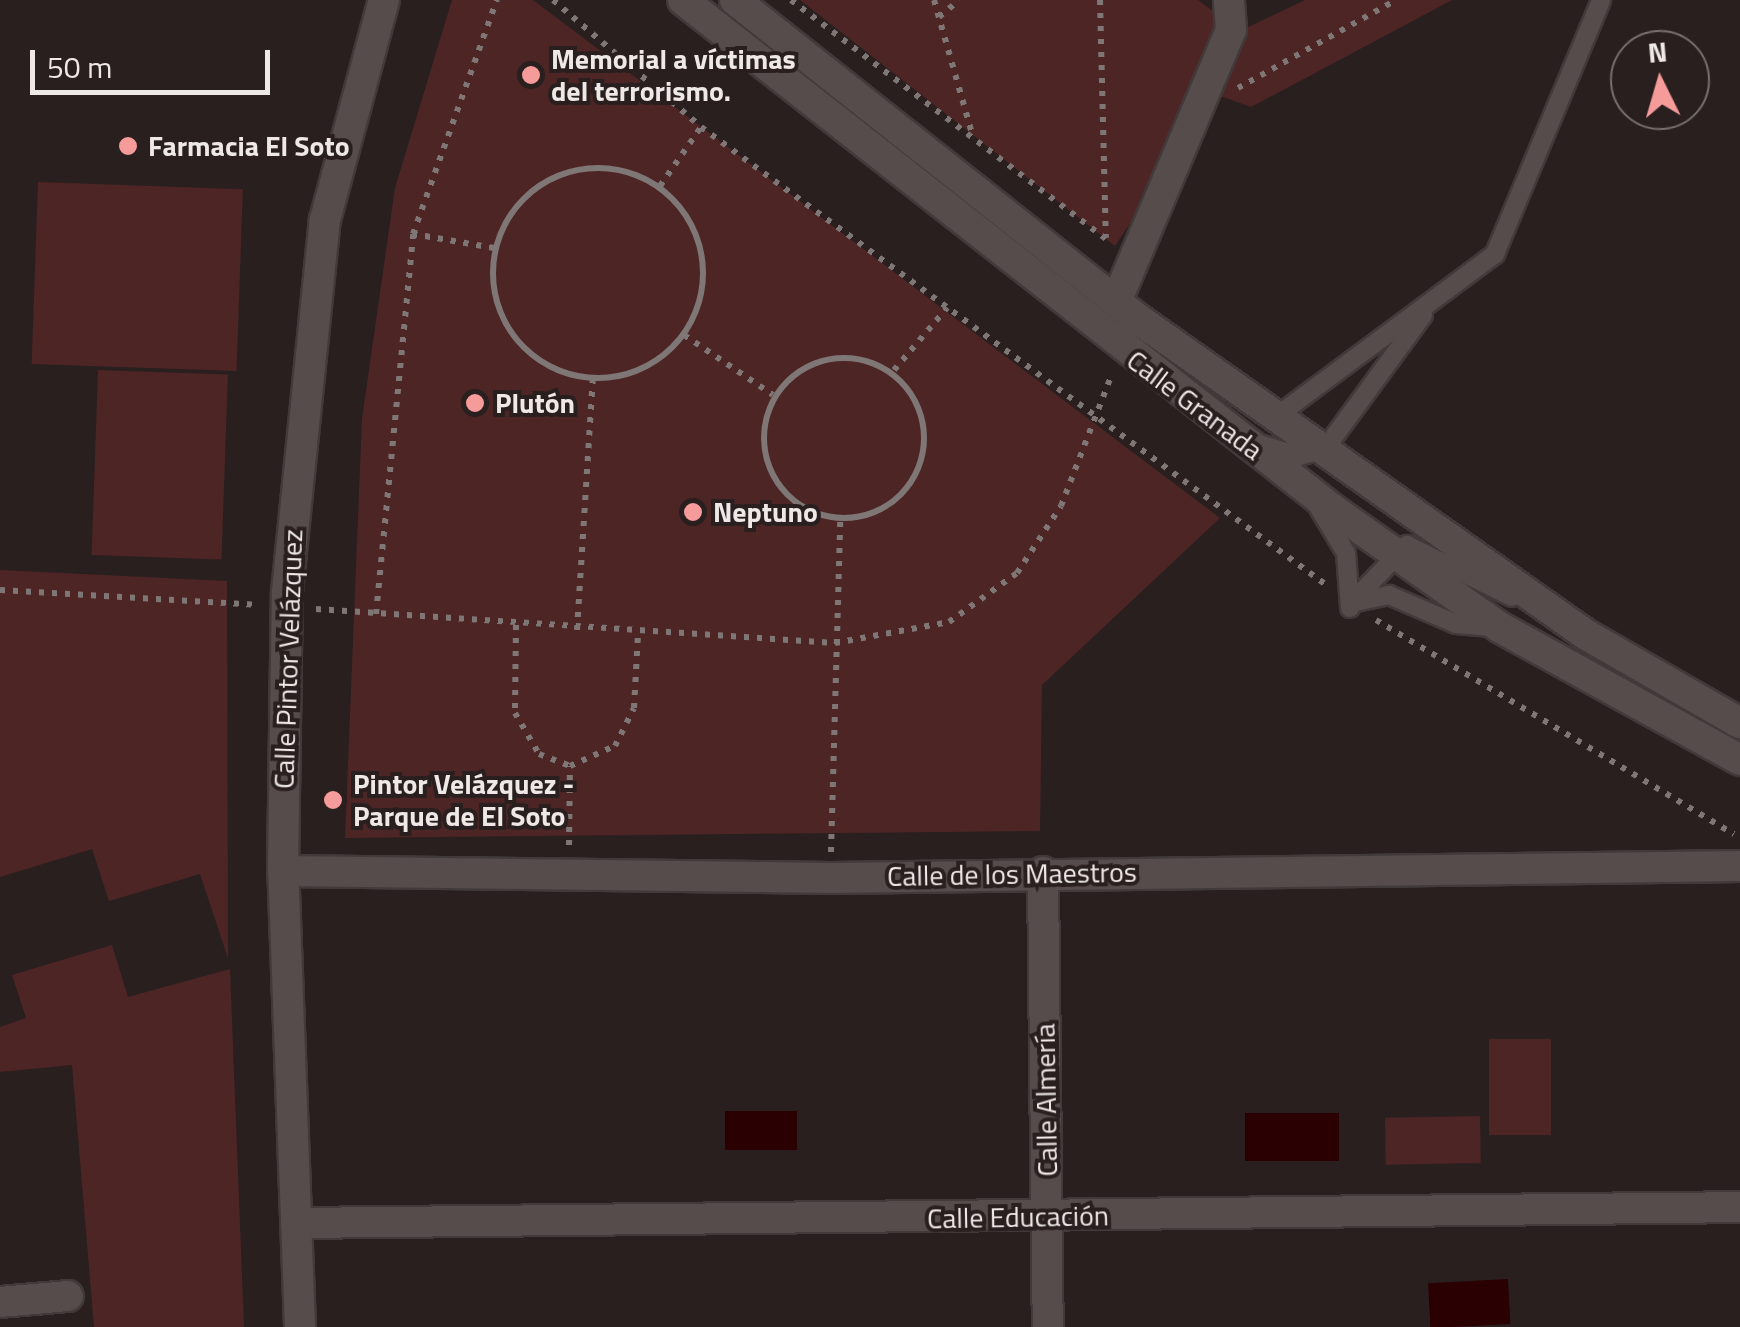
<!DOCTYPE html>
<meta charset="utf-8">
<style>
body{margin:0}
#map{position:relative;width:1740px;height:1327px;overflow:hidden;background:#291f1f;font-family:"Titillium Web",sans-serif}
div>[style]{position:absolute}
[style*='--x']{left:calc(var(--x)*1px);top:calc(var(--y)*1px);width:calc(var(--w)*1px);rotate:calc(var(--a)*1deg)}
.green>*{inset:0;background:#4e2525;transform-origin:0 0}
.water>*{inset:0;background:#2a0002;transform-origin:0 0}
.path>*{height:6px;margin-top:-3px;transform-origin:0;background:repeating-linear-gradient(90deg,#7f7776 0 5px,transparent 0 13px)}
.path>.ring{margin:-3px;padding:0;box-sizing:content-box;background:none;border:6px solid #7f7776;border-radius:50%}
.roads{filter:drop-shadow(2px 0 #423a3a) drop-shadow(-2px 0 #423a3a) drop-shadow(0 2px #423a3a) drop-shadow(0 -2px #423a3a)}
.service>*{height:18px;margin:-9px;padding:0 9px;transform-origin:9px;border-radius:9px;background:#564c4b}
.minor>*{height:30px;margin:-15px;padding:0 15px;transform-origin:15px;border-radius:15px;background:#564c4b}
.tertiary>*{height:30px;margin:-15px;padding:0 15px;transform-origin:15px;border-radius:15px;background:#564c4b}
.dots>*{width:28px;height:28px;translate:-50% -50%;box-sizing:border-box;border:5px solid #291f1f;border-radius:50%}
span{translate:-50% -50%;white-space:nowrap;text-align:center;line-height:1.15;-webkit-text-stroke:8px #291f1f;paint-order:stroke}
.poi-label{font-size:28px;color:#eee8e7;font-weight:700}
.left{translate:0 -50%;text-align:left}
.street-label{font-size:28px;color:#eee8e7}
.north{position:absolute;left:1610px;top:30px;width:100px;height:100px;box-sizing:border-box;background:#291f1f;border:2px solid #786f6f;border-radius:50%;rotate:355deg;font-size:28px;font-weight:700;line-height:40px;text-align:center;color:#eee8e7}
.north::after{content:'';display:block;margin:auto;width:35px;height:45px;background:#f59b9a;clip-path:polygon(50% 0,100% 100%,50% 72%,0 100%)}
.scale{position:absolute;left:30px;top:50px;width:240px;height:45px;box-sizing:border-box;border:5px solid #eee8e7;border-top:0;padding-left:12px;font-size:30px;line-height:35px;white-space:nowrap;color:#eee8e7;-webkit-text-stroke:8px #291f1f;paint-order:stroke}
</style>
<div id="map">
<div class="green">
<i style="clip-path:polygon(452px 0,533px 0,1220px 518px,1042px 685px,1040px 831px,345px 838px,362px 419px,395px 188px)"></i>
<i style="clip-path:polygon(800px 0,1198px 0,1240px 31px,1305px 0,1452px 0,1251px 107px,1215px 94px,1115px 246px)"></i>
<i style="left:38px;top:182px;width:205px;height:182px;rotate:2deg"></i>
<i style="left:98px;top:370px;width:130px;height:185px;rotate:2deg"></i>
<i style="clip-path:polygon(0 570px,227px 581px,228px 958px,200px 874px,109px 901px,92px 849px,0 877px)"></i>
<i style="clip-path:polygon(112px 945px,128px 997px,230px 969px,244px 1327px,94px 1327px,72px 1065px,0 1072px,0 1027px,26px 1018px,12px 975px)"></i>
<i style="left:1489px;top:1039px;width:62px;height:96px"></i>
<i style="left:1480px;top:1116px;width:47px;height:95px;rotate:89deg"></i>
</div>
<div class="water">
<i style="left:725px;top:1111px;width:72px;height:39px"></i>
<i style="left:1245px;top:1113px;width:94px;height:48px"></i>
<i style="left:1508px;top:1279px;width:45px;height:80px;rotate:87deg"></i>
</div>
<div class="path">
<i style="--x:553;--y:0;--w:195;--a:40.6"></i>
<i style="--x:701;--y:127;--w:773;--a:36.22"></i>
<i style="--x:791;--y:0;--w:399;--a:37.2"></i>
<i style="--x:934;--y:0;--w:142;--a:74.1"></i>
<i style="--x:1100;--y:0;--w:238;--a:88.6"></i>
<i style="--x:939;--y:17;--w:26;--a:-40"></i>
<i style="--x:1238;--y:88;--w:181;--a:-29.1"></i>
<i class="ring" style="left:493px;top:168px;width:204px;height:204px"></i>
<i style="--x:660;--y:186;--w:72;--a:-55.2"></i>
<i style="--x:494;--y:248;--w:82;--a:-170.2"></i>
<i style="--x:413;--y:234;--w:249;--a:-70.3"></i>
<i style="--x:684;--y:335;--w:107;--a:34"></i>
<i class="ring" style="left:764px;top:358px;width:154px;height:154px"></i>
<i style="--x:894;--y:370;--w:82;--a:-49.5"></i>
<i style="--x:0;--y:590;--w:258;--a:3.3"></i>
<i style="--x:316;--y:609;--w:520;--a:3.75"></i>
<i style="--x:835;--y:643;--w:116;--a:-10.4"></i>
<i style="--x:949;--y:622;--w:84;--a:-35.8"></i>
<i style="--x:1017;--y:573;--w:80;--a:-56.7"></i>
<i style="--x:1061;--y:506;--w:142;--a:-68.9"></i>
<i style="--x:376;--y:614;--w:382;--a:-84.4"></i>
<i style="--x:1376;--y:620;--w:417;--a:30.9"></i>
<i style="--x:516;--y:625;--w:88;--a:90.7"></i>
<i style="--x:515;--y:713;--w:48;--a:59.7"></i>
<i style="--x:539;--y:754;--w:33;--a:21"></i>
<i style="--x:570;--y:766;--w:49;--a:-24"></i>
<i style="--x:615;--y:746;--w:42;--a:-63.4"></i>
<i style="--x:634;--y:708;--w:75;--a:-86.9"></i>
<i style="--x:577;--y:630;--w:252;--a:-86.4"></i>
<i style="--x:569;--y:845;--w:79;--a:-89.3"></i>
<i style="--x:831;--y:852;--w:331;--a:-88.4"></i>
</div>
<div class="roads">
<div class="service">
<i style="--x:1277;--y:416;--w:272;--a:-36.6"></i>
<i style="--x:1495;--y:254;--w:275;--a:-67.3"></i>
<i style="--x:1260;--y:444;--w:41;--a:17.1"></i>
<i style="--x:1299;--y:456;--w:27;--a:-15"></i>
<i style="--x:1325;--y:449;--w:166;--a:-53.8"></i>
<i style="--x:1319;--y:508;--w:52;--a:59"></i>
<i style="--x:1346;--y:553;--w:55;--a:85.8"></i>
<i style="--x:1351;--y:603;--w:81;--a:-46"></i>
<i style="--x:1407;--y:545;--w:117;--a:26.3"></i>
<i style="--x:1351;--y:603;--w:39;--a:-12"></i>
<i style="--x:1389;--y:595;--w:73;--a:23.4"></i>
<i style="--x:1456;--y:624;--w:38;--a:5"></i>
</div>
<div class="minor">
<i style="--x:1116;--y:302;--w:295;--a:-67.1"></i>
<i style="--x:1231;--y:30;--w:30;--a:-94"></i>
<i style="--x:283;--y:871;--w:548;--a:0.73"></i>
<i style="--x:831;--y:878;--w:909;--a:-0.76"></i>
<i style="--x:1043;--y:872;--w:455;--a:89.4"></i>
<i style="--x:296;--y:1223;--w:1444;--a:-0.63"></i>
<i style="--x:0;--y:1302;--w:68;--a:-5"></i>
</div>
<div class="tertiary">
<i style="--x:683;--y:0;--w:828;--a:38.09"></i>
<i style="--x:1335;--y:511;--w:203;--a:35.2"></i>
<i style="--x:1501;--y:628;--w:273;--a:28.9"></i>
<i style="--x:735;--y:0;--w:514;--a:38.36"></i>
<i style="--x:1138;--y:319;--w:547;--a:35.17"></i>
<i style="--x:1585;--y:634;--w:179;--a:29.9"></i>
<i style="--x:300;--y:1327;--w:456;--a:-92.1"></i>
<i style="--x:283;--y:871;--w:279;--a:-89.2"></i>
<i style="--x:287;--y:592;--w:374;--a:-84.2"></i>
<i style="--x:325;--y:220;--w:228;--a:-75"></i>
</div>
</div>
<div class="dots">
<i style="left:531px;top:75px;background:#f59b9a"></i>
<i style="left:128px;top:146px;background:#f59b9a"></i>
<i style="left:475px;top:403px;background:#f59b9a"></i>
<i style="left:693px;top:512px;background:#f59b9a"></i>
<i style="left:333px;top:800px;background:#f59b9a"></i>
</div>
<div class="poi-label">
<span class="left" style="left:551px;top:75px">Memorial a víctimas<br>del terrorismo.</span>
<span class="left" style="left:148px;top:146px">Farmacia El Soto</span>
<span class="left" style="left:495px;top:403px">Plutón</span>
<span class="left" style="left:713px;top:512px">Neptuno</span>
<span class="left" style="left:353px;top:800px">Pintor Velázquez -<br>Parque de El Soto</span>
</div>
<div class="street-label">
<span style="left:1195px;top:405px;rotate:37deg">Calle Granada</span>
<span style="left:288px;top:659px;rotate:-88deg">Calle Pintor Velázquez</span>
<span style="left:1012px;top:874px;rotate:-1deg">Calle de los Maestros</span>
<span style="left:1046px;top:1100px;rotate:-91deg">Calle Almería</span>
<span style="left:1018px;top:1217px;rotate:-1deg">Calle Educación</span>
</div>
<div class="north">N</div>
<div class="scale">50 m</div>
</div>
